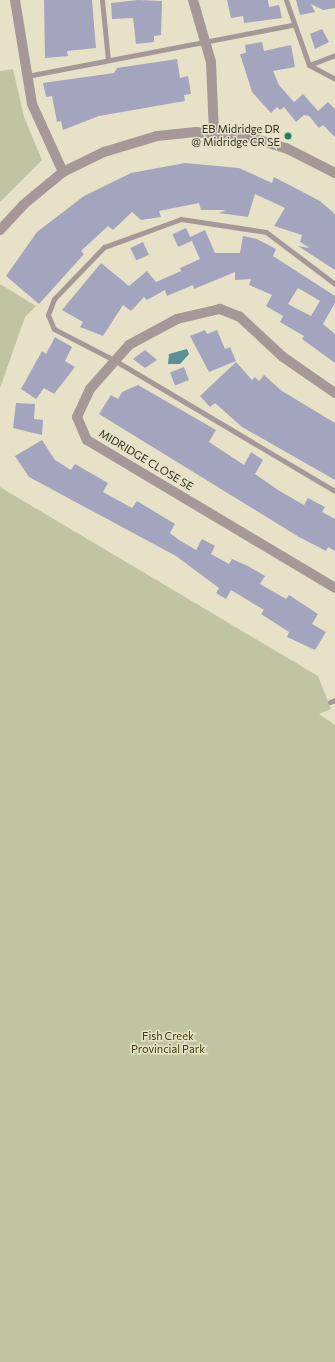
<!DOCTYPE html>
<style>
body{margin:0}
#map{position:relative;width:335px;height:1362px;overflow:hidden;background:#e7e2c7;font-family:Commissioner,sans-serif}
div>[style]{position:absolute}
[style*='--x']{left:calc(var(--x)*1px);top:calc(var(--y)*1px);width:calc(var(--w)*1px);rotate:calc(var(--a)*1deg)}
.green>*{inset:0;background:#c1c4a2}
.water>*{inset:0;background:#5b8f9a}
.building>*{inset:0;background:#a3a5bf;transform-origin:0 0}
.lane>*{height:5px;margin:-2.5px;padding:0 2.5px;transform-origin:2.5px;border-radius:2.5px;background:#a69899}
.street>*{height:10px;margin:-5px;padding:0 5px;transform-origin:5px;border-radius:5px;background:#a69899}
.dots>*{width:11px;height:11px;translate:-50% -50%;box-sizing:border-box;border:2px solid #e7e2c7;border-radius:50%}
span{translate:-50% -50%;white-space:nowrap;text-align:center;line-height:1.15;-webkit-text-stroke:3px #e7e2c7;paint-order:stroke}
.poi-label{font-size:11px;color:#323026}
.right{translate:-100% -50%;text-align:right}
.street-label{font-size:11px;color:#323026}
.park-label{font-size:11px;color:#3a3b06}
</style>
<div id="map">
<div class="green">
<i style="clip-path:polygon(13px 69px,24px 117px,42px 160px,0 202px,0 71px)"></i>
<i style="clip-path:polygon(0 284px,36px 306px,25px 317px,0 388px)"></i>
<i style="clip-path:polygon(0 487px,318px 676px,331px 709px,319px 714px,335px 725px,335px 1362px,0 1362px)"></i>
</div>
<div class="water">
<i style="clip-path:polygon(187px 349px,189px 354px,180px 364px,168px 364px,169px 354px)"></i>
</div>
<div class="building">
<i style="clip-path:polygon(44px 0,92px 0,96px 48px,67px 51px,68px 56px,45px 58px)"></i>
<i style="clip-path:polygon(138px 0,162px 1px,161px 35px,154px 36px,154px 42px,136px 44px,133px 18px,112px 19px,111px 3px)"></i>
<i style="clip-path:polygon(227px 0,268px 0,269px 7px,279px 5px,282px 18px,244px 23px,243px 16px,231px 18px)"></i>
<i style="clip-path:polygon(296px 0,335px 0,335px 8px,323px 10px,311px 4px,315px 12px,300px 15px)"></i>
<i style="clip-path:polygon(322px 29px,329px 42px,315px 49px,310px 34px)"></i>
<i style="clip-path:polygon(262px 42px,264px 51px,291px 45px,295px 67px,273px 71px,279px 85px,294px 102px,303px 94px,318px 111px,328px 102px,335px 109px,335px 137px,323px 125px,319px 128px,309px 116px,304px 115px,296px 122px,284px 107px,280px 110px,277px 107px,271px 113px,252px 92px,240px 54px,246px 53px,245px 45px)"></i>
<i style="clip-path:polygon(177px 59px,180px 78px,188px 76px,191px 94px,184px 95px,185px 101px,99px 116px,63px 130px,61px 121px,57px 122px,52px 96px,46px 97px,43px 83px,114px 73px,117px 68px)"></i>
<i style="clip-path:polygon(185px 163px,239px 168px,272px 183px,274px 177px,320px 201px,335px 214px,335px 270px,298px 246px,310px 248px,300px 242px,302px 235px,274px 226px,285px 208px,255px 194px,248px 217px,219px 213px,226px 210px,201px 210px,199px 203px,159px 211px,161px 217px,141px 220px,132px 212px,113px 230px,108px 226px,81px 251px,84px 254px,39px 304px,6px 276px,37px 232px,84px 196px,131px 173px)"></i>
<i style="left:186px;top:228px;width:14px;height:15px;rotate:65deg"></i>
<i style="clip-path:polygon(evenodd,205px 230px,215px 253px,240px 253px,243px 236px,257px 239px,276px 249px,273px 256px,335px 296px,335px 303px,323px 324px,335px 334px,335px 363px,302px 339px,304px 336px,280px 322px,283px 316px,266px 306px,272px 295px,249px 285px,251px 279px,235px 280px,235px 272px,194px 289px,193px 285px,167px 296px,165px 290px,147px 300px,144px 297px,131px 311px,123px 305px,103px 336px,80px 327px,83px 322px,62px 310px,101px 263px,129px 286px,147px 271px,156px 282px,181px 271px,180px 268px,200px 259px,190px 237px,205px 230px,298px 288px,320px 301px,311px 316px,288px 304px,298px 288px)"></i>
<i style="left:143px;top:242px;width:14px;height:14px;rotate:65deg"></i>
<i style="clip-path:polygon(205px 330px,207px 334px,217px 330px,225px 349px,230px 347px,236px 361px,209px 372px,190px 336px)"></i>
<i style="clip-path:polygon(55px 337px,72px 347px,65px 361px,75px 367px,54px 394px,44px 388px,36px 399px,21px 389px,42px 351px,46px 354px)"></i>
<i style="clip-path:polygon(145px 350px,157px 360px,145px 368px,133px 359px)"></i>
<i style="clip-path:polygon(236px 362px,252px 380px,255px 377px,259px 381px,264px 375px,282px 391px,335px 423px,335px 480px,242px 427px,215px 403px,210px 407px,200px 396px)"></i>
<i style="left:184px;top:367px;width:14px;height:15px;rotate:69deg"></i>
<i style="clip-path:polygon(138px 385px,216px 430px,209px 442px,244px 465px,251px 452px,263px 460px,255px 474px,278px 490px,304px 505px,308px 498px,325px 507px,322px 512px,335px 519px,335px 551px,328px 547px,326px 551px,299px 537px,99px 414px,111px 395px,118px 399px,122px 392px)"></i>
<i style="clip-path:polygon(16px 403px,35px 404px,34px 419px,43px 420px,42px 435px,13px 428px)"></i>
<i style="clip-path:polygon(42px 440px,55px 460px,71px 470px,75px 464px,108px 483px,103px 492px,132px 508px,137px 501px,175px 524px,170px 533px,179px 540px,196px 550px,202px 539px,215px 546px,211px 554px,229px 564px,232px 559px,248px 566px,265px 576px,260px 584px,286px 599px,289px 595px,318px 614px,312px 624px,326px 632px,315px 650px,287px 637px,289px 632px,261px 614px,264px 610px,231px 590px,226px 599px,216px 593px,219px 588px,176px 556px,29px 477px,15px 456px)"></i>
</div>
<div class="lane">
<i style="--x:102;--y:0;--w:60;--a:84.3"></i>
<i style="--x:286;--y:0;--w:69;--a:70.5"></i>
<i style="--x:309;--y:65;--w:30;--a:28"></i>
<i style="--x:309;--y:65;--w:28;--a:-21"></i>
<i style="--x:27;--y:76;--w:271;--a:-10.9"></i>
<i style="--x:335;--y:284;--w:86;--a:-143"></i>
<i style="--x:266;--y:232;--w:86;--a:-171.3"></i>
<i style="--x:181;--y:219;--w:82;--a:160"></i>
<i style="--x:104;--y:247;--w:72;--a:133.9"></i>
<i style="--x:54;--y:299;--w:17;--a:111"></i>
<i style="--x:48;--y:315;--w:15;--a:67"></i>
<i style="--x:54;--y:329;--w:68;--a:27.3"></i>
<i style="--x:114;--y:360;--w:257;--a:30.7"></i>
<i style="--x:330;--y:702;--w:5;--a:-22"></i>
</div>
<div class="street">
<i style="--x:15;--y:0;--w:105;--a:80.7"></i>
<i style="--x:32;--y:104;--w:75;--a:65.5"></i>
<i style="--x:193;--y:0;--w:65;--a:73.8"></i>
<i style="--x:211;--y:62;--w:71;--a:87.6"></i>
<i style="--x:0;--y:230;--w:34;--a:-47"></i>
<i style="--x:23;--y:205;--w:52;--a:-39.5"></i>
<i style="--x:63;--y:172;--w:46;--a:-26"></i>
<i style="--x:104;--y:152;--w:55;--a:-16.8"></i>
<i style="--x:157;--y:136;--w:39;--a:-6"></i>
<i style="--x:196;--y:132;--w:53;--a:5.4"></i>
<i style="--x:249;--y:137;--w:39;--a:17"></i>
<i style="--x:286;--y:148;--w:55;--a:27"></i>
<i style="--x:335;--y:393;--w:63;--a:-145.3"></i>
<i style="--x:283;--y:357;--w:59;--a:-137.1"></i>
<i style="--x:240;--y:317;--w:22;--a:-158"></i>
<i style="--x:220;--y:309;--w:44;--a:166.9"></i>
<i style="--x:177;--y:319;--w:55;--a:151.6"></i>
<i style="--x:129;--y:345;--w:59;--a:131.6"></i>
<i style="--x:90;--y:389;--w:31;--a:115"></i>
<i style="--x:77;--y:417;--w:25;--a:67"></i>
<i style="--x:87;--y:440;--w:289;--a:30.8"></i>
</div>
<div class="dots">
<i style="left:288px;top:136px;background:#247f55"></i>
</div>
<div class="poi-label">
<span class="right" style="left:280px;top:136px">EB Midridge DR<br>@ Midridge CR SE</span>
</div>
<div class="street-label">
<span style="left:146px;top:460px;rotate:31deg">MIDRIDGE CLOSE SE</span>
</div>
<div class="park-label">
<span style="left:168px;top:1043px">Fish Creek<br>Provincial Park</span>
</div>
</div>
